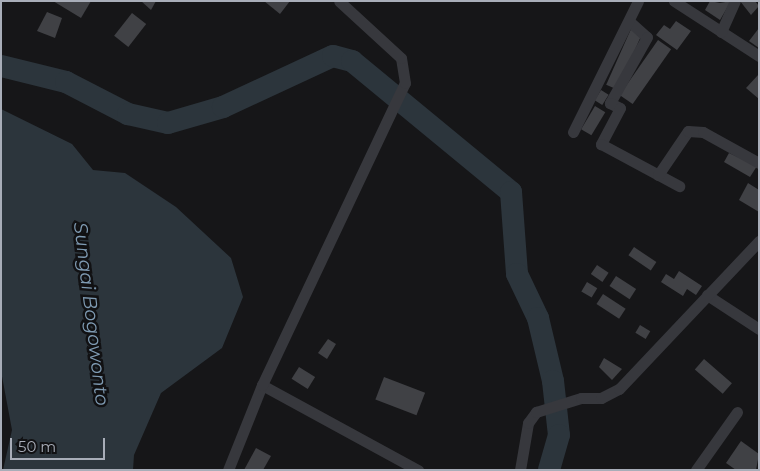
<!DOCTYPE html>
<style>
body{margin:0}
#map{position:relative;width:760px;height:471px;overflow:hidden;background:#161618;font-family:Montserrat,sans-serif}
div>[style]{position:absolute}
[style*='--x']{left:calc(var(--x)*1px);top:calc(var(--y)*1px);width:calc(var(--w)*1px);rotate:calc(var(--a)*1deg)}
.water>*{inset:0;background:#2c353c}
.river>*{height:22px;margin:-11px;padding:0 11px;transform-origin:11px;border-radius:11px;background:#2c353c}
.building>*{inset:0;background:#404145;transform-origin:0 0}
.minor>*{height:11px;margin:-5.5px;padding:0 5.5px;transform-origin:5.5px;border-radius:5.5px;background:#37383d}
span{translate:-50% -50%;white-space:nowrap;text-align:center;line-height:1.15;-webkit-text-stroke:5px #111113;paint-order:stroke}
.water-label{font-size:19px;color:#7f9bb3;font-style:italic}
.frame{position:absolute;inset:0;border:2px solid #a8adb8;pointer-events:none}
.scale{position:absolute;left:10px;top:438px;width:95px;height:22px;box-sizing:border-box;border:2px solid #a8adb8;border-top:0;padding-left:6px;font-size:15px;line-height:18px;white-space:nowrap;color:#a8adb8;-webkit-text-stroke:4px #111113;paint-order:stroke}
</style>
<div id="map">
<div class="water">
<i style="clip-path:polygon(1px 109px,72px 144px,93px 170px,125px 173px,176px 207px,231px 258px,243px 297px,222px 348px,161px 393px,134px 455px,133px 470px,3px 470px,12px 430px,1px 371px)"></i>
</div>
<div class="river">
<i style="--x:1;--y:66;--w:67;--a:13.8"></i>
<i style="--x:66;--y:82;--w:70;--a:27.3"></i>
<i style="--x:128;--y:114;--w:41;--a:12.7"></i>
<i style="--x:168;--y:123;--w:57;--a:-16.2"></i>
<i style="--x:223;--y:107;--w:121;--a:-24.9"></i>
<i style="--x:333;--y:56;--w:20;--a:15"></i>
<i style="--x:352;--y:61;--w:206;--a:39.5"></i>
<i style="--x:511;--y:192;--w:82;--a:85.8"></i>
<i style="--x:517;--y:274;--w:49;--a:64.5"></i>
<i style="--x:538;--y:318;--w:65;--a:76.6"></i>
<i style="--x:553;--y:381;--w:54;--a:83.7"></i>
<i style="--x:559;--y:435;--w:36;--a:106"></i>
</div>
<div class="building">
<i style="clip-path:polygon(53px 1px,91px 1px,81px 18px)"></i>
<i style="clip-path:polygon(141px 1px,156px 1px,151px 10px)"></i>
<i style="clip-path:polygon(264px 1px,290px 1px,280px 14px)"></i>
<i style="clip-path:polygon(710px 1px,720px 3px,731px 1px,720px 20px,705px 10px)"></i>
<i style="clip-path:polygon(740px 1px,755px 1px,759px 6px,751px 15px)"></i>
<i style="clip-path:polygon(47px 12px,62px 18px,55px 38px,37px 31px)"></i>
<i style="left:132px;top:13px;width:18px;height:29px;rotate:38deg"></i>
<i style="clip-path:polygon(676px 21px,691px 31px,677px 50px,656px 35px,664px 25px,670px 29px)"></i>
<i style="clip-path:polygon(759px 28px,759px 48px,749px 41px)"></i>
<i style="left:631px;top:29px;width:12px;height:61px;rotate:24deg"></i>
<i style="left:658px;top:40px;width:16px;height:67px;rotate:35deg"></i>
<i style="clip-path:polygon(759px 74px,759px 99px,746px 88px)"></i>
<i style="left:601px;top:90px;width:9px;height:12px;rotate:32deg"></i>
<i style="left:595px;top:106px;width:12px;height:27px;rotate:31deg"></i>
<i style="clip-path:polygon(729px 153px,757px 166px,750px 177px,724px 162px)"></i>
<i style="clip-path:polygon(748px 183px,759px 190px,759px 212px,739px 200px)"></i>
<i style="left:634px;top:247px;width:27px;height:10px;rotate:34deg"></i>
<i style="left:597px;top:265px;width:14px;height:11px;rotate:34deg"></i>
<i style="clip-path:polygon(679px 271px,702px 286px,696px 295px,687px 289px,683px 296px,661px 282px,666px 274px,674px 279px)"></i>
<i style="left:616px;top:276px;width:24px;height:12px;rotate:33deg"></i>
<i style="left:587px;top:282px;width:12px;height:11px;rotate:31deg"></i>
<i style="left:603px;top:294px;width:27px;height:12px;rotate:33deg"></i>
<i style="left:640px;top:325px;width:12px;height:9px;rotate:31deg"></i>
<i style="clip-path:polygon(328px 339px,336px 344px,327px 359px,318px 353px)"></i>
<i style="clip-path:polygon(604px 358px,622px 369px,612px 380px,599px 367px)"></i>
<i style="left:704px;top:359px;width:37px;height:14px;rotate:41deg"></i>
<i style="left:299px;top:367px;width:19px;height:14px;rotate:32deg"></i>
<i style="left:384px;top:377px;width:44px;height:24px;rotate:21deg"></i>
<i style="clip-path:polygon(741px 441px,759px 454px,756px 470px,736px 470px,726px 463px)"></i>
<i style="clip-path:polygon(256px 448px,271px 456px,263px 470px,244px 470px)"></i>
</div>
<div class="minor">
<i style="--x:674;--y:1;--w:101;--a:32.9"></i>
<i style="--x:629;--y:21;--w:24;--a:42"></i>
<i style="--x:647;--y:37;--w:76;--a:119.3"></i>
<i style="--x:610;--y:103;--w:11;--a:27"></i>
<i style="--x:620;--y:108;--w:41;--a:117.8"></i>
<i style="--x:601;--y:144;--w:89;--a:28.3"></i>
<i style="--x:721;--y:32;--w:34;--a:-66"></i>
<i style="--x:573;--y:132;--w:146;--a:-63.6"></i>
<i style="--x:658;--y:175;--w:53;--a:-55.7"></i>
<i style="--x:688;--y:131;--w:15;--a:4"></i>
<i style="--x:703;--y:132;--w:64;--a:29"></i>
<i style="--x:707;--y:295;--w:62;--a:33.2"></i>
<i style="--x:262;--y:385;--w:178;--a:28.6"></i>
<i style="--x:228;--y:470;--w:92;--a:-68.2"></i>
<i style="--x:262;--y:385;--w:334;--a:-64.7"></i>
<i style="--x:405;--y:83;--w:25;--a:-99"></i>
<i style="--x:401;--y:58;--w:84;--a:-137.4"></i>
<i style="--x:520;--y:470;--w:48;--a:-80.3"></i>
<i style="--x:528;--y:423;--w:14;--a:-54"></i>
<i style="--x:536;--y:412;--w:47;--a:-17.3"></i>
<i style="--x:581;--y:398;--w:20;--a:0"></i>
<i style="--x:601;--y:398;--w:20;--a:-27"></i>
<i style="--x:619;--y:389;--w:204;--a:-46.6"></i>
<i style="--x:696;--y:470;--w:71;--a:-54.7"></i>
</div>
<div class="water-label">
<span style="left:91px;top:314px;rotate:83deg">Sungai Bogowonto</span>
</div>
<div class="frame"></div>
<div class="scale">50 m</div>
</div>
